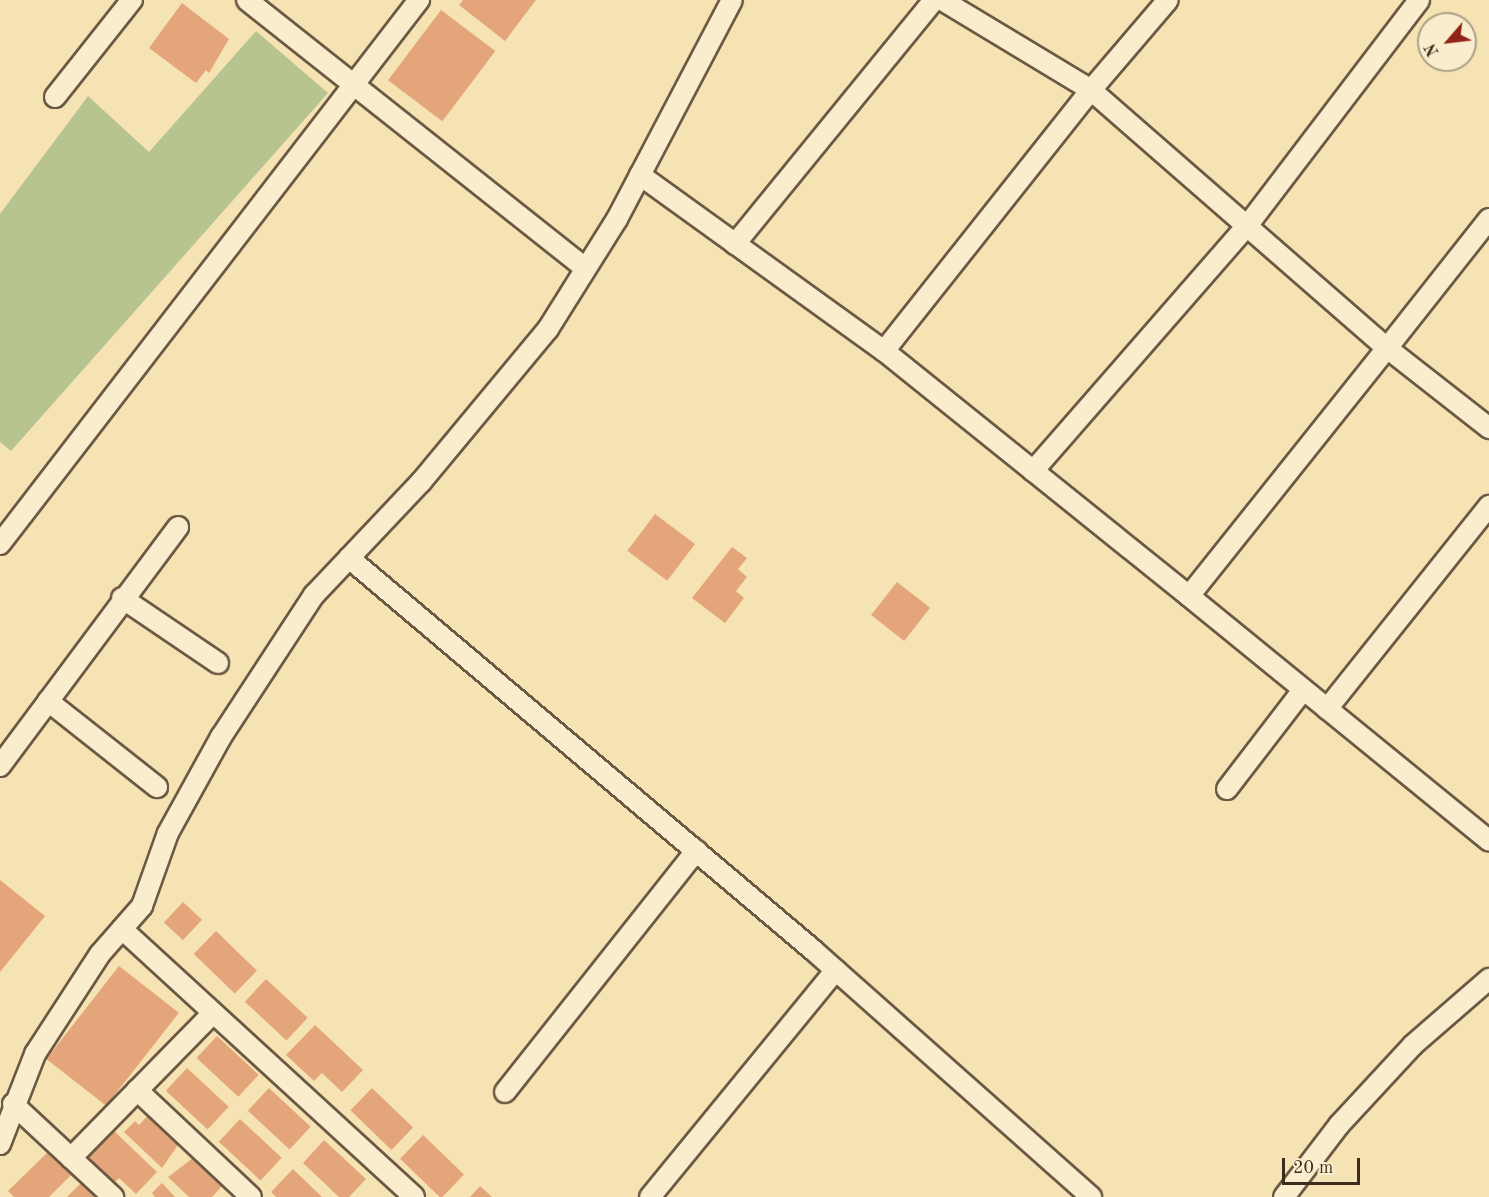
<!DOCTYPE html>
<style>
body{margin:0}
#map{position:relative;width:1489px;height:1197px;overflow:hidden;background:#f6e3b4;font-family:"Old Standard TT",serif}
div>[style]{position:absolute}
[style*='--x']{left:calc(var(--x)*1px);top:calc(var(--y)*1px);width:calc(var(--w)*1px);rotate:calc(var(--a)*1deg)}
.green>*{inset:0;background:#b8c490}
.building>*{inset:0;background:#e4a57a;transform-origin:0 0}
.roads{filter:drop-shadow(2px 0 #6c5944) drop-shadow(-2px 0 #6c5944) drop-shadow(0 2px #6c5944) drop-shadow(0 -2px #6c5944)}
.minor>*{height:20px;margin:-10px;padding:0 10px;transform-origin:10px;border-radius:10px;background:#f9edce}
span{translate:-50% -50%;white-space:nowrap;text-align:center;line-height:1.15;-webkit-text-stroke:5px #f9edce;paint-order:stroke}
.north{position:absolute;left:1417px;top:12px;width:60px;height:60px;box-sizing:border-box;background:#f9edce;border:2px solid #ae9f88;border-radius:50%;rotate:242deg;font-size:16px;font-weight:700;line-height:24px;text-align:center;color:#3e2b1f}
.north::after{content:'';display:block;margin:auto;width:21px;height:27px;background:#8f2418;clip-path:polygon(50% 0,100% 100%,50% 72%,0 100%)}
.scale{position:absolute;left:1282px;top:1158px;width:78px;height:27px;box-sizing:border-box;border:3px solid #3e2b1f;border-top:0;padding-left:8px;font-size:18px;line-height:21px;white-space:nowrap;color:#3e2b1f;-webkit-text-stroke:4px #f9edce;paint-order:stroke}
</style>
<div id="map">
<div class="green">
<i style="clip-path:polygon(256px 31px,328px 93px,11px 451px,0 442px,0 214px,88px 96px,149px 152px)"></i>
</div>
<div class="building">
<i style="clip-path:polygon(463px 0,536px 0,505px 41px,459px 5px)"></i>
<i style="clip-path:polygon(182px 3px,229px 39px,209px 73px,206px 70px,196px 83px,149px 48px)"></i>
<i style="left:441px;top:10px;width:68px;height:88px;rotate:37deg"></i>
<i style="left:655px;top:514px;width:50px;height:46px;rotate:37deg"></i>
<i style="clip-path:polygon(732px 547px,747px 558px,738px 569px,747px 577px,736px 591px,744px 598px,725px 623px,692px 598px)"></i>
<i style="left:897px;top:582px;width:42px;height:42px;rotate:38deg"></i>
<i style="clip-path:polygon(0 880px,45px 916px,0 972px)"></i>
<i style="left:183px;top:902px;width:26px;height:28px;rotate:43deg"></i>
<i style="left:216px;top:931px;width:57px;height:32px;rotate:44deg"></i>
<i style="left:119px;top:966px;width:76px;height:118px;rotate:38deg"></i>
<i style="left:266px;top:979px;width:57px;height:31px;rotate:43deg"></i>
<i style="clip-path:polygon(315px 1025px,363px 1070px,342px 1092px,322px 1073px,314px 1081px,286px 1055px)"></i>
<i style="left:217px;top:1036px;width:57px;height:30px;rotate:43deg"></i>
<i style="left:187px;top:1068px;width:57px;height:31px;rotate:43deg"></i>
<i style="left:269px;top:1088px;width:57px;height:31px;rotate:43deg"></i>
<i style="left:372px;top:1088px;width:57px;height:31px;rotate:44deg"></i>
<i style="clip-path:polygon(150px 1113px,180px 1142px,162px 1168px,124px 1132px,135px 1121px,139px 1125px)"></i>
<i style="left:240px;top:1119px;width:57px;height:31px;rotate:43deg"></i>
<i style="clip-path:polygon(113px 1130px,157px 1172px,136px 1194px,119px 1178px,113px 1184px,86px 1159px)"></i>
<i style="left:423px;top:1135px;width:57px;height:33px;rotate:44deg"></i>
<i style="clip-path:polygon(324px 1140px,366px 1179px,349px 1197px,339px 1197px,303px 1163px)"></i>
<i style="clip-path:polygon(51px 1149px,74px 1172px,49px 1197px,14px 1197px,8px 1191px)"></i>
<i style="clip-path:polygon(193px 1158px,222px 1186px,212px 1197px,189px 1197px,168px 1177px)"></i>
<i style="clip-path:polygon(293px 1169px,322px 1197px,276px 1197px,271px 1192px)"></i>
<i style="clip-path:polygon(85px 1179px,103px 1197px,67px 1197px)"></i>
<i style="clip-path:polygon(162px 1183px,175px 1197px,155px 1197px,152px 1193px)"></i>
<i style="clip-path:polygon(480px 1186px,492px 1197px,470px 1197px)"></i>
</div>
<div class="roads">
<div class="minor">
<i style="--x:247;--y:0;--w:430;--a:38.4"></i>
<i style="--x:942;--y:0;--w:174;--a:31.1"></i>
<i style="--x:1091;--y:90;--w:118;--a:-49.5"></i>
<i style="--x:55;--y:97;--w:124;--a:-51.6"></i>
<i style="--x:640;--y:175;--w:301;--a:35.8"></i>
<i style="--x:884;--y:351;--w:333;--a:-51.6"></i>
<i style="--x:1091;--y:90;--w:393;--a:41.1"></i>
<i style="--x:1387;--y:348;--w:317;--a:128.6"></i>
<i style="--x:1189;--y:596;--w:391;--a:-141.2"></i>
<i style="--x:1489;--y:219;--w:164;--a:128.3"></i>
<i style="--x:1387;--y:348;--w:130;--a:38.1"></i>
<i style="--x:735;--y:244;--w:315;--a:-50.8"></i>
<i style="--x:1033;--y:471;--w:325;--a:-48.9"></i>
<i style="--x:1247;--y:226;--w:284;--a:-52.7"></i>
<i style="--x:0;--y:544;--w:687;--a:-52.4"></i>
<i style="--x:349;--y:558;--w:607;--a:40.19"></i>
<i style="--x:813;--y:950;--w:372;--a:41.6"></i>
<i style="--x:1189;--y:596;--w:387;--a:39.2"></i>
<i style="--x:122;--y:598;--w:116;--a:34.1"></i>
<i style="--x:48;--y:701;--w:139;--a:38.3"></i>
<i style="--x:1327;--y:709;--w:260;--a:-51.4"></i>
<i style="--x:0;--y:766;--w:298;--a:-53.3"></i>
<i style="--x:1227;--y:789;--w:125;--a:-52.5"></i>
<i style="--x:122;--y:929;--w:396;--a:42.5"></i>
<i style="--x:137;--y:1090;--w:156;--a:43.2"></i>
<i style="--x:505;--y:1092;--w:308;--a:-51.6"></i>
<i style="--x:13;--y:1104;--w:137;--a:42.9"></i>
<i style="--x:0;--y:1144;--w:97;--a:-68.7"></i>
<i style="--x:35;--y:1054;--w:119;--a:-57"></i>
<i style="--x:100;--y:954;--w:64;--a:-48.8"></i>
<i style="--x:142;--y:906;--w:77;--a:-70.4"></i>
<i style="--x:168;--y:833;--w:110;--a:-61.1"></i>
<i style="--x:221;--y:737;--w:170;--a:-56.8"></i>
<i style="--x:314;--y:595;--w:156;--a:-46.6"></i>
<i style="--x:421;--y:482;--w:199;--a:-50.3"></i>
<i style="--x:548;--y:329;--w:130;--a:-57.9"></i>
<i style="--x:617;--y:219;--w:247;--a:-62.3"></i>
<i style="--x:71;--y:1158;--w:203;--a:-45.6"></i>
<i style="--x:650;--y:1197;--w:293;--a:-50.7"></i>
<i style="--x:1284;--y:1197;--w:91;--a:-52.6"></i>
<i style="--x:1339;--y:1125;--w:109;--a:-47.2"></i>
<i style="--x:1413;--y:1045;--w:101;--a:-41"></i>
</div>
</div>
<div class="north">N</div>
<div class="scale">20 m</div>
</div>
